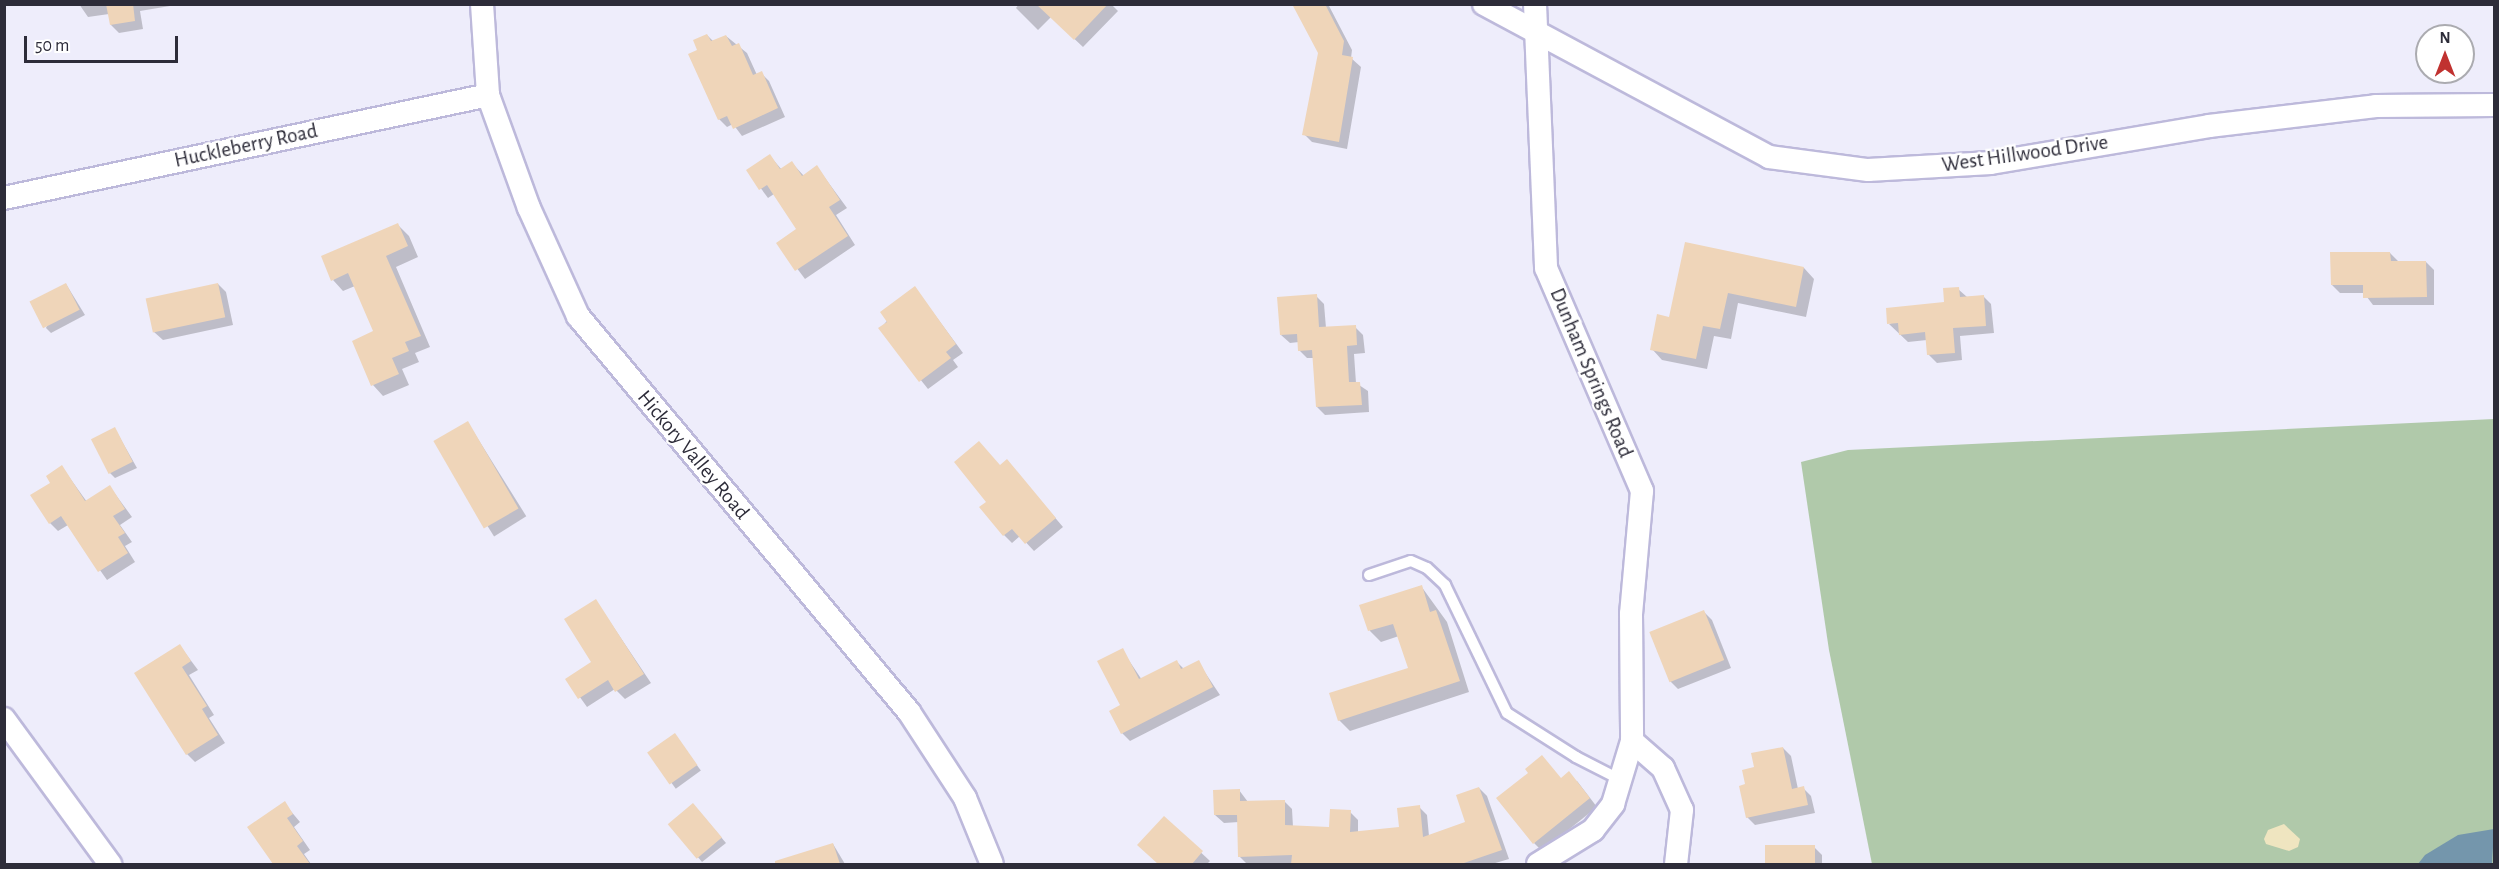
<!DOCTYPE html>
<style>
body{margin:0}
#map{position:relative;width:2499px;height:869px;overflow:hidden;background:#eeedfb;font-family:"Alegreya Sans",sans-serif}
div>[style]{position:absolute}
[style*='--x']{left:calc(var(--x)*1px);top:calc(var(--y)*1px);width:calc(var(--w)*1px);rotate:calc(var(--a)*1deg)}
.green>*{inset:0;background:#b0c9aa}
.sand>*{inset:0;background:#efe5c0}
.water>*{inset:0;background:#7496ac}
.shadow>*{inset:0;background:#0003;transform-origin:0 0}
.building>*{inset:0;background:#efd5b9;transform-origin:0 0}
.roads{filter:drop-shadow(2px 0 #bdb9db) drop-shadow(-2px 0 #bdb9db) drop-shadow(0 2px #bdb9db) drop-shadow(0 -2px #bdb9db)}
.lane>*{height:10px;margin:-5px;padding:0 5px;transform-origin:5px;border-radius:5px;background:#fff}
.street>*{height:22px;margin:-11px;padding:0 11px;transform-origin:11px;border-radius:11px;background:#fff}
span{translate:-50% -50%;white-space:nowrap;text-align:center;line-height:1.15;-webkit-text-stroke:4.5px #fff;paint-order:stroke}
.street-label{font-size:21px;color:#2d2c39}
.frame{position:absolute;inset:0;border:6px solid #2d2c39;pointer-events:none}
.north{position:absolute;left:2415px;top:24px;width:60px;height:60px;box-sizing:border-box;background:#fff;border:2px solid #ababb0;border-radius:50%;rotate:0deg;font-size:16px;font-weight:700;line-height:24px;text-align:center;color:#2d2c39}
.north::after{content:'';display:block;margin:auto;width:21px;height:27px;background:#c03230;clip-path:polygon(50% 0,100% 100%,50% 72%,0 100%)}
.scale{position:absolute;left:24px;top:36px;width:154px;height:27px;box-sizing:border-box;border:3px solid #2d2c39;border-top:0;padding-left:8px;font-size:18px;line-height:21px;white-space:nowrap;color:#2d2c39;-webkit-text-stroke:4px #fff;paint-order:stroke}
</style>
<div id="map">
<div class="green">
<i style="clip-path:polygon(2494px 419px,2494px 864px,1872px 864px,1829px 650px,1801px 462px,1848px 450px)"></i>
</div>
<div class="sand">
<i style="clip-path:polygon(2284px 824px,2300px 839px,2298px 847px,2289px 851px,2266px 844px,2264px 839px,2268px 830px)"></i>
</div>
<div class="water">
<i style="clip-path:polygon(2494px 829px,2492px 864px,2418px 864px,2425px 855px,2458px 835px)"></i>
</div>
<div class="shadow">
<i style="clip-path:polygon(79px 4px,169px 4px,170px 6px,140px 11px,143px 29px,119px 33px,111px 25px,109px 14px,88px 17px)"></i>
<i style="clip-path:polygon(1019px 4px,1111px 4px,1118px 11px,1083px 47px,1051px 17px,1038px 30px,1016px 8px)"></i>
<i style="clip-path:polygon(1298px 4px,1328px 4px,1352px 50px,1351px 58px,1361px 67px,1347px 149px,1312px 142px,1304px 134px,1319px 53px)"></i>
<i style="clip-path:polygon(707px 35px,714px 42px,726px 36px,747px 53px,757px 75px,761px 73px,769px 81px,785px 117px,742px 136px,733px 124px,727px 127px,719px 119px,699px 51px)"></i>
<i style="clip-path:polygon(770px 156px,782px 170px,792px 163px,804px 176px,817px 167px,847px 208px,836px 215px,855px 245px,805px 279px,778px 243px,798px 230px,774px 194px,768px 198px,748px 171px)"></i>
<i style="clip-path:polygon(398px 225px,409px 236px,418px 257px,396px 267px,430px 347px,415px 353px,419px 362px,402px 369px,409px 385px,383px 396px,373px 385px,375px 332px,355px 286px,343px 291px,333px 280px)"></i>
<i style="clip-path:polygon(1686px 243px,1804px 268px,1814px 279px,1806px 317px,1738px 303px,1731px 339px,1714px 336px,1707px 369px,1662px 360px,1652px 349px,1670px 319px)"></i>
<i style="clip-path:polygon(2390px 253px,2398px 261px,2426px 262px,2434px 270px,2434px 305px,2373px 305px,2364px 293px,2340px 293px,2332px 285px)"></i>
<i style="clip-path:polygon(66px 284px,85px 315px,51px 333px,46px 328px)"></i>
<i style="clip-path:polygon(218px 284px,226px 292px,233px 325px,163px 340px,154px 332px)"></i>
<i style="clip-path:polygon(915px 288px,963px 353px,953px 360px,958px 367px,928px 389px,880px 329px)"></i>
<i style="clip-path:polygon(1958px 289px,1967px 297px,1983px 296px,1991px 304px,1994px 333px,1960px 336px,1962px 360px,1937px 363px,1928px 354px,1927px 340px,1908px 342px,1889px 324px,1946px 304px)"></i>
<i style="clip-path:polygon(1316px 296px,1324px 304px,1326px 328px,1355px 327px,1363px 335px,1365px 353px,1354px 354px,1356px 383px,1368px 391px,1369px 412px,1325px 415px,1317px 407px,1314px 358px,1307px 358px,1299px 350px,1299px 342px,1290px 343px,1281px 335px)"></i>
<i style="left:468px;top:423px;width:110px;height:38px;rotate:58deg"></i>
<i style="clip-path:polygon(115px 429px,137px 468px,115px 478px,110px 473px)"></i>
<i style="clip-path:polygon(1007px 461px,1063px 527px,1034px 551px,1020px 536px,1012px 543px,1004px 535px,1001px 467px)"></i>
<i style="clip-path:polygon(62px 467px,87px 502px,110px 487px,132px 517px,120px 525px,132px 542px,125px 546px,135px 562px,107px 580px,68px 525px,58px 531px,50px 523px,52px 483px)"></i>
<i style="clip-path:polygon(1421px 586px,1447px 622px,1469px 692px,1350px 731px,1339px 720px,1410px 669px,1399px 636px,1381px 642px,1370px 631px,1361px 606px)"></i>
<i style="clip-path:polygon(596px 601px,651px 683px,625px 699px,615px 689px,587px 707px,567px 679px,593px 663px)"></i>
<i style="clip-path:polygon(1704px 612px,1712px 620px,1731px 668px,1678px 689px,1670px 681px)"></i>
<i style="clip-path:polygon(180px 646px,198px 670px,189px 675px,214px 715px,209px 718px,225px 743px,195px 762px,187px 754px)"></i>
<i style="clip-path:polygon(1122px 650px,1142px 680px,1177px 662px,1184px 669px,1198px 662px,1220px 695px,1130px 741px,1122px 733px)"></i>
<i style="left:675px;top:735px;width:44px;height:31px;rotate:54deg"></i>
<i style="clip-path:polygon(1783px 748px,1791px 756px,1798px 789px,1803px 788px,1811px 796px,1815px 813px,1755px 825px,1747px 817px,1747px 785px,1756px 768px)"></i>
<i style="clip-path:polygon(1562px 779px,1577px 781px,1597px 807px,1542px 851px,1534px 843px)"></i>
<i style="clip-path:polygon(1479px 788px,1487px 796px,1509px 859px,1492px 864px,1247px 864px,1239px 856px,1239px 822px,1224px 823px,1215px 815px,1239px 790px,1248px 802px,1284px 801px,1292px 809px,1293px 827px,1330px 828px,1350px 812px,1358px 820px,1358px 832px,1400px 828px,1419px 807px,1427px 815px,1429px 836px,1467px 823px)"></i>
<i style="clip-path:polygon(284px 803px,300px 822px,294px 827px,310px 850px,304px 854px,311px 864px,275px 864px,249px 828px)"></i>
<i style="clip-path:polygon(698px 810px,726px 843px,702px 862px,670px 824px)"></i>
<i style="clip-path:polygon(1164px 818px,1210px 861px,1207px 864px,1159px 864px,1147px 853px)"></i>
<i style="clip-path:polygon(833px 844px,845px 864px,794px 864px,792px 857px)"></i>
<i style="clip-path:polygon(1766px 847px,1814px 847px,1822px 855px,1822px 864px,1766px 864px)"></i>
</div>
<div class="building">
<i style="clip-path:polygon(106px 4px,133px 4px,135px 21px,110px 25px)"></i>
<i style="clip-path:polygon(1036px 4px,1108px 4px,1074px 40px)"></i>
<i style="clip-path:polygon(1292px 4px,1325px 4px,1344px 41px,1342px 55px,1353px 57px,1339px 142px,1302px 135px,1318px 53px)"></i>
<i style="clip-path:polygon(707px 34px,711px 41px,726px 35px,732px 46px,739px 43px,753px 75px,762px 71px,778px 108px,733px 129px,727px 116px,718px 120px,688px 54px,697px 50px,693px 40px)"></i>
<i style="clip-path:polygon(770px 154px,780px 169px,792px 161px,802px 176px,817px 165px,840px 200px,829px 207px,848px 236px,795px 271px,776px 243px,796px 229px,767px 185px,759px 190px,746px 170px)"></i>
<i style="clip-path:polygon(398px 223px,408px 246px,386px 256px,421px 336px,405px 342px,409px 351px,392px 358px,399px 374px,371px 386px,352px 341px,373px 331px,348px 273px,331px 281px,321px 256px)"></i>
<i style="clip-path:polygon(1685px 242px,1804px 267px,1796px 307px,1728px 293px,1720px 329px,1703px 326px,1696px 359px,1650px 350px,1657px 314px,1669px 317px)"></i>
<i style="clip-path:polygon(2330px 252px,2390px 252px,2391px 261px,2426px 261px,2427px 297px,2363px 298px,2363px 285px,2331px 285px)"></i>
<i style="left:66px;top:283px;width:30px;height:41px;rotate:63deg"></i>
<i style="left:218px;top:283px;width:35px;height:74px;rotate:78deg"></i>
<i style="clip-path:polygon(915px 286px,956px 344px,946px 352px,951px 358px,919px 382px,878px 328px,887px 322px,880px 312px)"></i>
<i style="clip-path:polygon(1959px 287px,1960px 297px,1984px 295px,1986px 326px,1953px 328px,1955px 353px,1927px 355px,1925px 332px,1899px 335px,1898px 323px,1887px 324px,1886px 308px,1944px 302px,1943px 288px)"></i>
<i style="clip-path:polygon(1317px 294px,1319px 327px,1356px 325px,1357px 345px,1347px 346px,1349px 382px,1360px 382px,1362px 405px,1316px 407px,1312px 350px,1298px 351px,1297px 334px,1280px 335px,1277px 297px)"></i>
<i style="left:468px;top:421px;width:101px;height:40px;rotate:60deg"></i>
<i style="left:115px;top:427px;width:39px;height:27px;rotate:63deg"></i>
<i style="clip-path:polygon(979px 441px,1000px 465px,1007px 459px,1056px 518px,1025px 544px,1012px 529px,1003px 536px,979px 507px,986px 502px,954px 462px)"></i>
<i style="clip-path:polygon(62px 465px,85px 501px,110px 485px,125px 509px,113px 516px,125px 533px,118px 537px,128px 553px,98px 572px,61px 516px,49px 524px,30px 495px,50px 483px,46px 476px)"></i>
<i style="clip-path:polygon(1422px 585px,1430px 612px,1436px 610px,1460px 681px,1338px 721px,1329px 693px,1408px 668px,1393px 624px,1368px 631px,1359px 605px)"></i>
<i style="clip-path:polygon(596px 599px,644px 674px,615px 692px,608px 680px,578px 699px,565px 679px,591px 662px,564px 619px)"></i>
<i style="left:1704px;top:610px;width:54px;height:59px;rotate:68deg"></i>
<i style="clip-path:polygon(180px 644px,191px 661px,182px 667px,207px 706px,202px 709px,218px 735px,186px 755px,134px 673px)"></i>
<i style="clip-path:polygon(1123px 648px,1139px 679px,1177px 660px,1181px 669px,1199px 660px,1213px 687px,1121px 734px,1109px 711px,1120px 705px,1097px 661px)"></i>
<i style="left:675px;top:733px;width:39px;height:34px;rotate:55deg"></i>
<i style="clip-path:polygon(1783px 747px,1792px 789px,1804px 786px,1808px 805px,1746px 818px,1739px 786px,1745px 784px,1742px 770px,1754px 767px,1751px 753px)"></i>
<i style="clip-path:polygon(1542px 755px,1561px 778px,1569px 771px,1590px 798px,1533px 844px,1496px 798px,1528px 773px,1525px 769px)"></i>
<i style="clip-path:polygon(1479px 787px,1502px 850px,1461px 864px,1291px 864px,1292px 855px,1238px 857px,1237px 815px,1214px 815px,1213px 790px,1240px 789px,1240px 801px,1285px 800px,1285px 825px,1329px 827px,1330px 809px,1351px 810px,1350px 832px,1399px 827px,1397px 808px,1420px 805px,1423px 837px,1465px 822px,1456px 795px)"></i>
<i style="clip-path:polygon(285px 801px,293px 814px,287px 818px,303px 841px,297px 846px,310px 864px,273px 864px,247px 827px)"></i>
<i style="left:693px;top:803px;width:45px;height:33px;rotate:50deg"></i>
<i style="clip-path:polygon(1164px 816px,1203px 851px,1192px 864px,1158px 864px,1137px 845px)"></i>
<i style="clip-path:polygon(833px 843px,840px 864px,775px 864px,775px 861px)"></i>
<i style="left:1765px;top:845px;width:50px;height:19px"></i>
</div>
<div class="roads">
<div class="lane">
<i style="--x:1369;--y:575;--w:44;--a:-18.4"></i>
<i style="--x:1411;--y:561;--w:17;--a:24"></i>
<i style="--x:1427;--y:568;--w:25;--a:43"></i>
<i style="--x:1445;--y:585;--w:142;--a:64.2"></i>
<i style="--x:1507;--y:713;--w:82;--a:32.5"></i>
<i style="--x:1576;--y:757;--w:53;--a:27.1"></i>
</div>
<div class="street">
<i style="--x:482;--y:4;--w:91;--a:86.2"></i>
<i style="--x:488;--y:95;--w:120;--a:70.1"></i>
<i style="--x:529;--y:208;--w:119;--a:65.6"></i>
<i style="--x:578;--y:316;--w:516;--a:50.11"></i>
<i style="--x:909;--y:712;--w:103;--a:56.9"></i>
<i style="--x:965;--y:798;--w:71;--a:67.8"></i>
<i style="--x:1484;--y:4;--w:323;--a:28.2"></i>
<i style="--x:1769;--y:157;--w:100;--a:7.5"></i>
<i style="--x:1868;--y:170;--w:123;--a:-3.3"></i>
<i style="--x:1991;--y:163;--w:221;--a:-9.6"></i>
<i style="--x:2209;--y:126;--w:168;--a:-6.8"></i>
<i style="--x:2376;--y:106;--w:118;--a:-0.5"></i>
<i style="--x:1535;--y:4;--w:264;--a:87.6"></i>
<i style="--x:1546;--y:268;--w:243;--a:66.7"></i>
<i style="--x:1642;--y:491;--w:123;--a:95.1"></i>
<i style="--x:1631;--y:614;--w:127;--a:89.5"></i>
<i style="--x:4;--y:198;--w:495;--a:-12"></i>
<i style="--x:4;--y:719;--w:180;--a:53.8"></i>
<i style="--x:1538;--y:864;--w:65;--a:-31.7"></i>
<i style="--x:1593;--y:830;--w:33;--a:-52"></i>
<i style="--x:1613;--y:804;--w:66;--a:-73.2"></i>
<i style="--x:1632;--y:741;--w:41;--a:41.1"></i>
<i style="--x:1663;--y:768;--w:46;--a:65.7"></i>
<i style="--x:1682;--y:810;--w:54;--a:96.3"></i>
</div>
</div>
<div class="street-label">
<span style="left:246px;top:146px;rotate:-12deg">Huckleberry Road</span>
<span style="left:2025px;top:154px;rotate:-8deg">West Hillwood Drive</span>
<span style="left:1591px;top:373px;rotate:67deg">Dunham Springs Road</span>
<span style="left:693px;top:455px;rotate:50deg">Hickory Valley Road</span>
</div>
<div class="frame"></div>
<div class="north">N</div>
<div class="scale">50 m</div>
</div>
